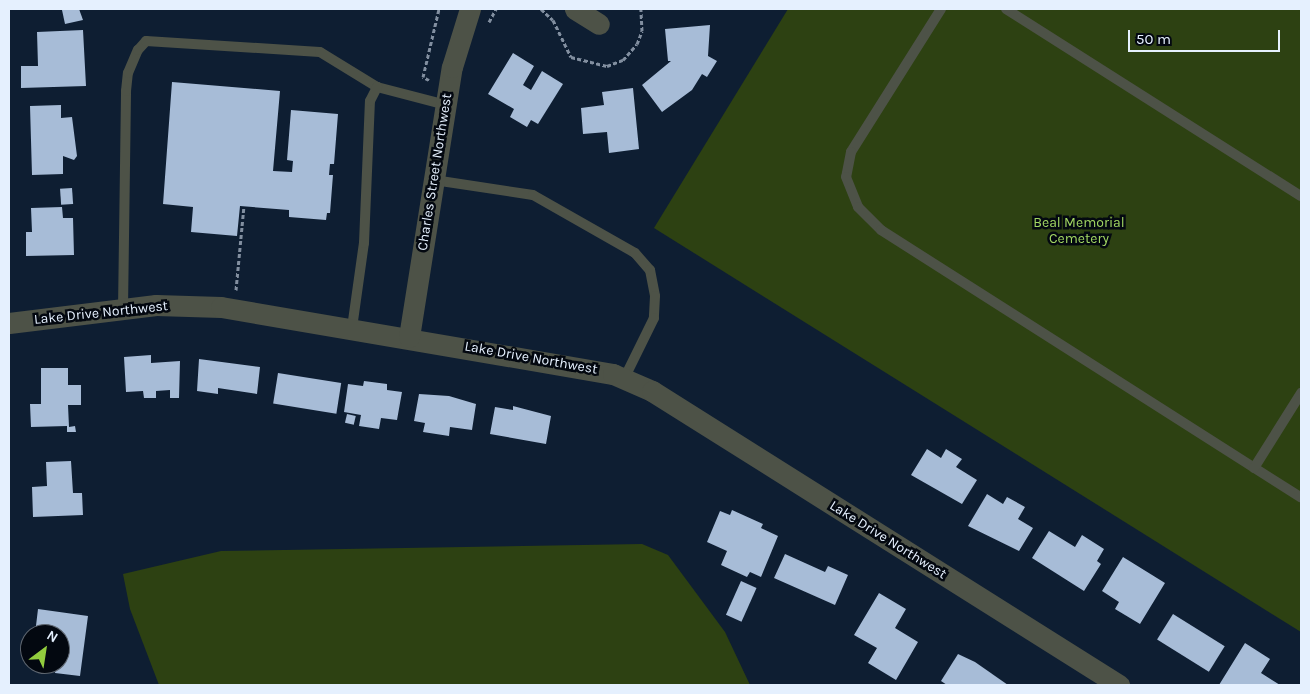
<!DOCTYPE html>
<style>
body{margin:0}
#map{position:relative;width:1310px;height:694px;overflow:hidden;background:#0e1e32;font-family:Karla,sans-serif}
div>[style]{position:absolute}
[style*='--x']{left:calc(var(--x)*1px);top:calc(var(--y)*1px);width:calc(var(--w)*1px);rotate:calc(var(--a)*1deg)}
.green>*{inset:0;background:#2d4112}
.building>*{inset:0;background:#a7bcd7;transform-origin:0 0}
.path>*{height:3px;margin-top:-1.5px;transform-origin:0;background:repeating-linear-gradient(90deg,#828fa0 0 4px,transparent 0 6.5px)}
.service>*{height:10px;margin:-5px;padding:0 5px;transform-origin:5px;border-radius:5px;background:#4d5247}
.minor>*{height:21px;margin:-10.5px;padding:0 10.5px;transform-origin:10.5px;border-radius:10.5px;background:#4d5247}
span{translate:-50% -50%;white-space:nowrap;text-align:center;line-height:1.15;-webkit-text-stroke:5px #030810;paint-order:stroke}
.street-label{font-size:14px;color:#e5f0fe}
.park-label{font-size:14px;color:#a3d863}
.frame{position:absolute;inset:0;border:10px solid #e5f0fe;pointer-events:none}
.north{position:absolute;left:20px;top:624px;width:50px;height:50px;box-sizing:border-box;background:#030810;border:1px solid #5d656f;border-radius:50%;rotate:31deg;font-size:14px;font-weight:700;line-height:20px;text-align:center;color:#e5f0fe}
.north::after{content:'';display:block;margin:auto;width:18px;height:22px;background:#92cd3e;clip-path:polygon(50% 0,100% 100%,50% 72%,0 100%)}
.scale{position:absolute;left:1128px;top:30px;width:152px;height:22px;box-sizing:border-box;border:2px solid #e5f0fe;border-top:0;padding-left:6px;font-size:15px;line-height:18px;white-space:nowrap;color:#e5f0fe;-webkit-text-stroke:4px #030810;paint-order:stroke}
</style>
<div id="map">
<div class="green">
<i style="clip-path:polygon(788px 9px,1301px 9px,1301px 632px,654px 228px)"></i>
<i style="clip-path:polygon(642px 544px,668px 555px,725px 632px,750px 685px,159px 685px,130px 609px,123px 574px,221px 551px)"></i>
</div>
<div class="building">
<i style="clip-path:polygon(79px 9px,83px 20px,65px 24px,62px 10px)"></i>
<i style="clip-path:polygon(710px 25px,708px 56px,717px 61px,707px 77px,702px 74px,692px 90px,662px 112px,642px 85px,671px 61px,668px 61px,665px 29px)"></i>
<i style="clip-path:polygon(83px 30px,86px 86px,21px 88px,21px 66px,38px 66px,37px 32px)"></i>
<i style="clip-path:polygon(513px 53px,534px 66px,523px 85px,531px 90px,542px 71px,563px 84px,538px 124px,531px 120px,527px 127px,510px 117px,514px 109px,488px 94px)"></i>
<i style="clip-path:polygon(172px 82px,280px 91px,273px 171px,292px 172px,293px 161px,287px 160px,291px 110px,338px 114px,334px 164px,330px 164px,329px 175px,333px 175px,330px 213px,327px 213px,326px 220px,289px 217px,289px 210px,240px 206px,237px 236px,191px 232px,193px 207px,163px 204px)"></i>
<i style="clip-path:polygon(633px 88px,639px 149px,609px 153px,607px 132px,583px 134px,581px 108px,604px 105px,602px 92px)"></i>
<i style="clip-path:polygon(61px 105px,61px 118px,72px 117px,77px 156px,74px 160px,63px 156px,63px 174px,32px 175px,30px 106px)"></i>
<i style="left:72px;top:188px;width:16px;height:12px;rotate:86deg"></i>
<i style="clip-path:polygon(62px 207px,63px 218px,73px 218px,74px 255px,26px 256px,26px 232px,32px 232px,31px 208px)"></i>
<i style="clip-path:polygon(151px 355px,151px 363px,180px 361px,179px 398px,170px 398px,170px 390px,156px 391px,156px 398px,144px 398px,143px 391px,126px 392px,124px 357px)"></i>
<i style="clip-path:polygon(199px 359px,260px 367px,257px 394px,218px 388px,218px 394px,197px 391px)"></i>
<i style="clip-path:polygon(41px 368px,68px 368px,68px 385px,81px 385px,81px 405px,68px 405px,69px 427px,75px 426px,76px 432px,67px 432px,67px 426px,31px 427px,30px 404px,41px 404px)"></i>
<i style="left:278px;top:373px;width:64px;height:31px;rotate:9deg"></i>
<i style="clip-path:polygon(364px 381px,387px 384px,387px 390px,402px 392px,397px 420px,381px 418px,379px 429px,359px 426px,361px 415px,344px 412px,348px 384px,363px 386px)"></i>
<i style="clip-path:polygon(419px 394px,449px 396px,476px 404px,472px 430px,450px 427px,449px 436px,423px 432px,425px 423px,414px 421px)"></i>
<i style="clip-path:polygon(513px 406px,551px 416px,546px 444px,490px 434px,495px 407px,513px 410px)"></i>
<i style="left:347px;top:414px;width:9px;height:9px;rotate:13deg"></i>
<i style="clip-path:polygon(927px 449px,941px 458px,946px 449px,962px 459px,956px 467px,977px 480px,962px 504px,911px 475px)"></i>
<i style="clip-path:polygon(71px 461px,73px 493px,82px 493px,83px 515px,33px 517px,32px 487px,47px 486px,46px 462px)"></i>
<i style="clip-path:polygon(987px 494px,1003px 504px,1007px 497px,1025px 507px,1018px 519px,1033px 528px,1019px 551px,968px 526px)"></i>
<i style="clip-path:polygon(732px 510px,763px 524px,761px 528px,778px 536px,761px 577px,750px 572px,747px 577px,721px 565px,727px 551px,707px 542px,720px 511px,730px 515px)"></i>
<i style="clip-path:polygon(1049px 531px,1075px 547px,1082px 535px,1104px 549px,1097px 561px,1101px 564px,1084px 591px,1032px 558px)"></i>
<i style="clip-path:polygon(785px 554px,825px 572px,828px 566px,848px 575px,835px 605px,774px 578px)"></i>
<i style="clip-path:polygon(1123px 557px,1165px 583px,1140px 624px,1115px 609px,1119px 602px,1102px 591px)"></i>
<i style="left:741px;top:581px;width:17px;height:37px;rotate:24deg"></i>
<i style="clip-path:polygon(879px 593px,906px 609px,895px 628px,918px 642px,896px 680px,868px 663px,877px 648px,854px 635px)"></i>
<i style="clip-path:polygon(38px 609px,88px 616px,80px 676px,55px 673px,56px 664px,60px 664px,60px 634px,35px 634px)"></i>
<i style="left:1173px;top:614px;width:61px;height:30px;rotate:32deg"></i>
<i style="clip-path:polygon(1245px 643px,1270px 659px,1261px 673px,1280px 685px,1219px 685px)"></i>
<i style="clip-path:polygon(958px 654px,975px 662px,1008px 685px,947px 685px,941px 681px)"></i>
</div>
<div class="path">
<i style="--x:541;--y:9;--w:16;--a:43"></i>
<i style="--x:553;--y:20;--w:41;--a:64.1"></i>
<i style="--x:571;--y:57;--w:37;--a:14"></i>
<i style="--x:607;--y:66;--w:17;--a:-21"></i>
<i style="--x:623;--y:60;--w:21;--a:-49"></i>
<i style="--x:637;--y:44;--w:14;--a:-69"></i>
<i style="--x:642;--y:31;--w:22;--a:-93"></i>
<i style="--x:489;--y:22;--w:15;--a:-62"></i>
<i style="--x:429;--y:80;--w:7;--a:-153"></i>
<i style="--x:423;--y:77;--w:70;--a:-76.8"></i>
<i style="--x:236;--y:290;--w:84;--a:-84.6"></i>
</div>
<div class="service">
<i style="--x:941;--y:9;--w:169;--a:122.2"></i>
<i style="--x:851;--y:152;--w:25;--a:101"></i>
<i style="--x:846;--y:177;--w:32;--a:68"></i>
<i style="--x:858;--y:207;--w:33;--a:45"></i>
<i style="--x:881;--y:230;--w:498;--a:32.5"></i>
<i style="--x:1006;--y:9;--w:349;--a:32.4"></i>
<i style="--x:434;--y:180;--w:100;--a:8.6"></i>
<i style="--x:533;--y:195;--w:117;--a:29.6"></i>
<i style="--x:635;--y:253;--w:23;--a:49"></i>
<i style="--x:650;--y:270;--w:26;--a:79"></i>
<i style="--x:655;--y:296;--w:22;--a:93"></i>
<i style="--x:654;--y:318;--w:68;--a:116.2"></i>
<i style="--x:123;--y:309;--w:218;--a:-89.2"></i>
<i style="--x:126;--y:91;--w:18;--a:-84"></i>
<i style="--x:128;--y:73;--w:25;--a:-67"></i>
<i style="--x:138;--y:50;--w:12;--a:-48"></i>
<i style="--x:146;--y:41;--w:174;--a:3.6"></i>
<i style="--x:320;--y:52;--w:67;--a:31.6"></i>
<i style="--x:377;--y:87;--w:71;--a:14.6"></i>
<i style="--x:352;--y:328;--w:86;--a:-82"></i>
<i style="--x:364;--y:243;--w:142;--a:-87.6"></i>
<i style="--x:370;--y:101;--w:16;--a:-63"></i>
<i style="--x:1254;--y:468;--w:89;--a:-57.9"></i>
</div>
<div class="minor">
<i style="--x:575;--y:9;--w:28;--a:32"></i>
<i style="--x:9;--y:323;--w:148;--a:-7"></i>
<i style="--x:156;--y:305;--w:65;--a:1.8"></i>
<i style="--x:221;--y:307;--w:398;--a:9.7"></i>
<i style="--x:613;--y:374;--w:43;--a:23.6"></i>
<i style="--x:652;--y:391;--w:552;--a:32.19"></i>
<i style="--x:409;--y:337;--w:273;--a:-81"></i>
<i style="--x:452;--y:67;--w:61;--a:-72.8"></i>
</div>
<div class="street-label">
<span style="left:435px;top:172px;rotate:-81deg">Charles Street Northwest</span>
<span style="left:101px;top:313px;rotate:-6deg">Lake Drive Northwest</span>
<span style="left:531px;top:358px;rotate:10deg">Lake Drive Northwest</span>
<span style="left:888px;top:540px;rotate:32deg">Lake Drive Northwest</span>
</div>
<div class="park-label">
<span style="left:1079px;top:231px">Beal Memorial<br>Cemetery</span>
</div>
<div class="frame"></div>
<div class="north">N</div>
<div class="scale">50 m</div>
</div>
